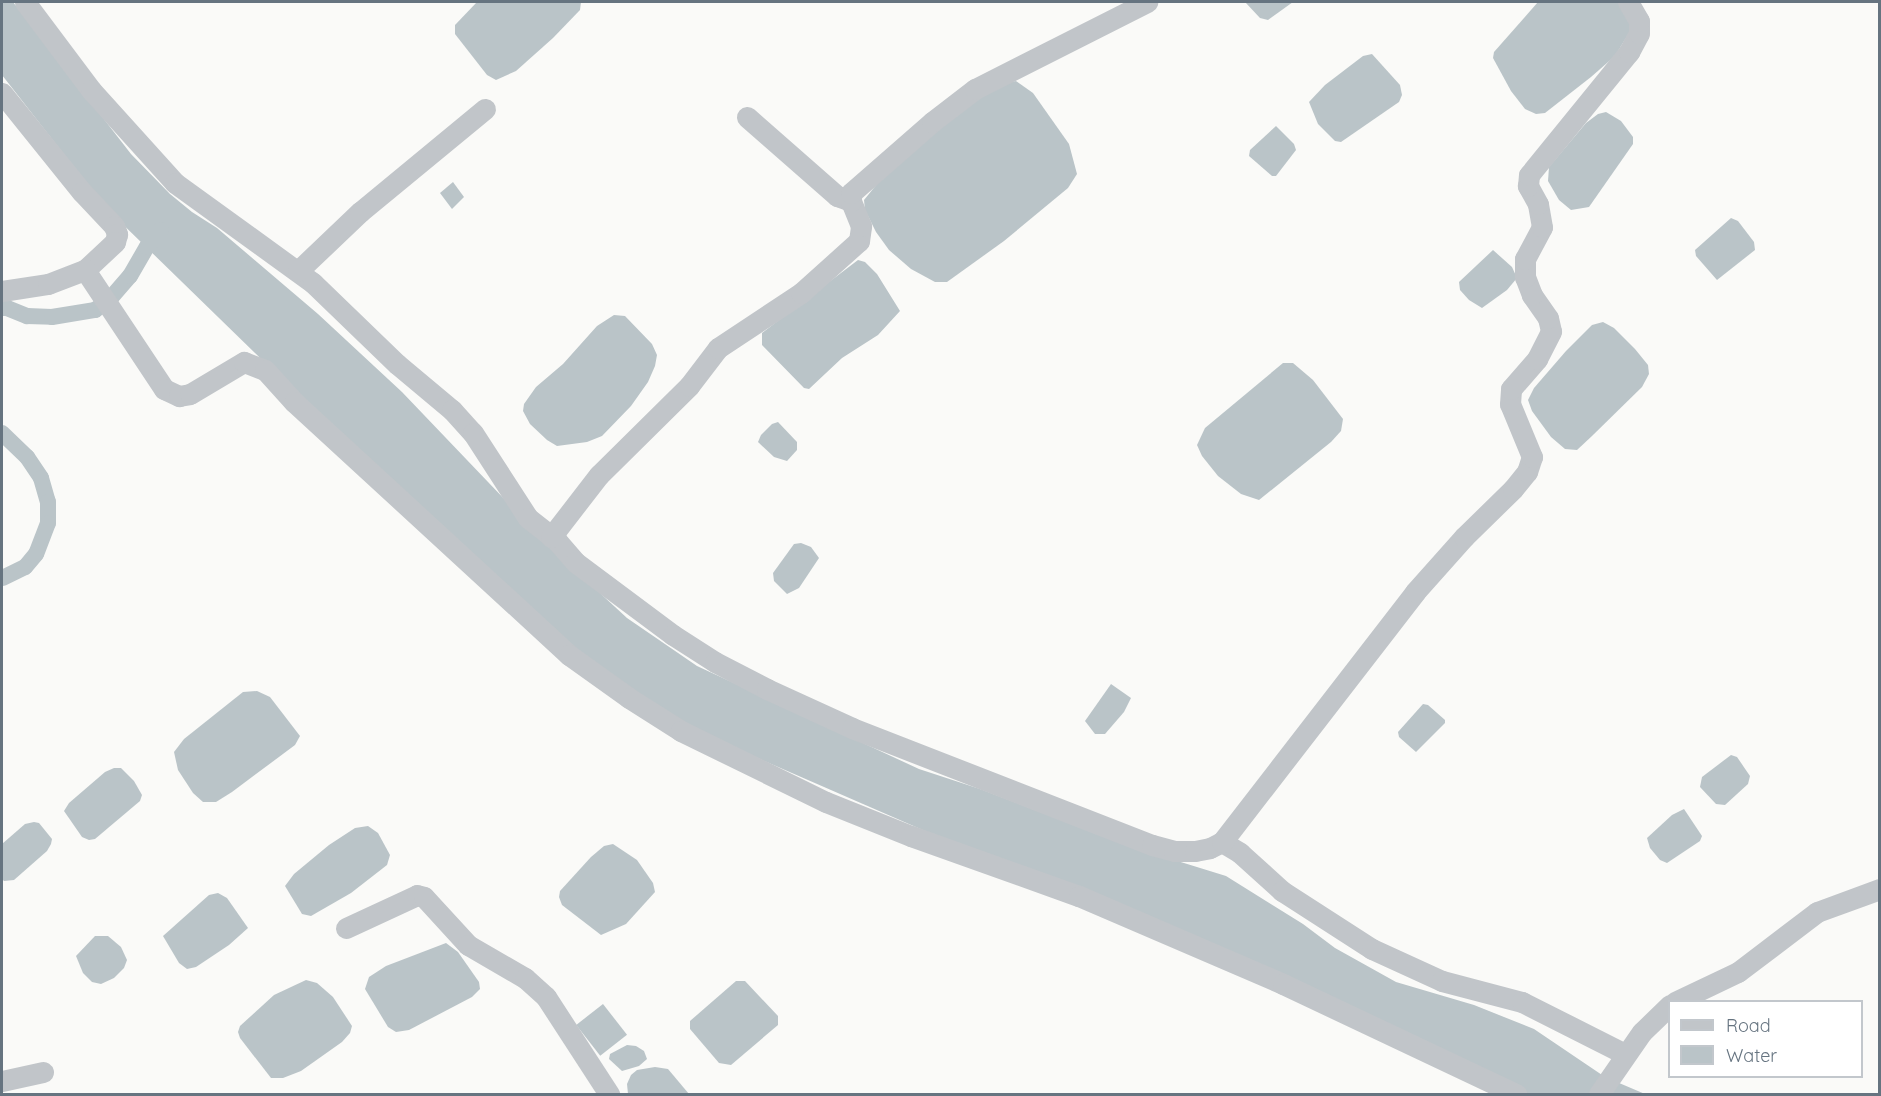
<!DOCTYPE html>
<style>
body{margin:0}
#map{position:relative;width:1881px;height:1096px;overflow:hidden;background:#fafaf8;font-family:Quicksand,sans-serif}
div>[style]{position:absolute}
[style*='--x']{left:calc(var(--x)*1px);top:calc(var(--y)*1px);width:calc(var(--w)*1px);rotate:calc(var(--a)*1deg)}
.water>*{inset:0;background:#bac4c8;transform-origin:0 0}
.canal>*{height:16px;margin:-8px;padding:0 8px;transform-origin:8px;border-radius:8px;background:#bac4c8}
.minor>*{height:21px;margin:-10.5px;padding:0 10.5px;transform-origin:10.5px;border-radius:10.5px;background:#c1c5c9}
span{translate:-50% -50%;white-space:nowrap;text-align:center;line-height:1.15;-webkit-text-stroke:6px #fff;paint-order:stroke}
.frame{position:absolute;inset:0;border:3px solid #667480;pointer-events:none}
.legend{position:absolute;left:1668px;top:1000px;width:195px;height:78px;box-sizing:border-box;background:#fff;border:2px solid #c2c7cc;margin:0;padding:8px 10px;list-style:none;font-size:18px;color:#667480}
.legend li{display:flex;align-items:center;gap:12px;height:30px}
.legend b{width:30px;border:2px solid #c2c7cc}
</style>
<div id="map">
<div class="water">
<i style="clip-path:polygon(2px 2px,13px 2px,131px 154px,170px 194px,192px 212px,217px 228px,318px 314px,402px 392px,550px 547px,627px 618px,697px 666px,919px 769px,980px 789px,1129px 846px,1226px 876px,1303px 924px,1335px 948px,1396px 982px,1474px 1005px,1534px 1029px,1605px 1077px,1645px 1094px,1529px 1094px,661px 716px,525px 616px,105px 207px,2px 75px)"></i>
<i style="clip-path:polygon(477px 2px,581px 2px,580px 10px,553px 38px,516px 71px,496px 80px,487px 75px,455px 34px,455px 25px)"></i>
<i style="clip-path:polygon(1245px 2px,1293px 2px,1268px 20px,1260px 18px)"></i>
<i style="clip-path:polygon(1538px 2px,1622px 2px,1632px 28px,1615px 56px,1591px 77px,1545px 113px,1536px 114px,1525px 109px,1511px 91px,1493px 58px,1494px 52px)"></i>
<i style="clip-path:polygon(1372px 54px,1400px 85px,1402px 95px,1399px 102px,1341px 142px,1335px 141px,1318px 124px,1309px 102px,1325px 85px,1363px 56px)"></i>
<i style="clip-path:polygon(1016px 81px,1033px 93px,1069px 144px,1077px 174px,1068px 188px,1004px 241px,947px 282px,935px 282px,911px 269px,889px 250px,876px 232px,865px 210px,864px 200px,881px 179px,950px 118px,1001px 84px)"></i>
<i style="clip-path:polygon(1606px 112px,1621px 121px,1633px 137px,1633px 144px,1589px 207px,1571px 210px,1559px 200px,1548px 181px,1549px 167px,1586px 123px,1598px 114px)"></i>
<i style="clip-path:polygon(1276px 126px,1294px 144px,1296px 150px,1276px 176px,1272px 176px,1249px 156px,1250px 150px)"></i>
<i style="clip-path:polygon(453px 182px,464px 197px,452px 209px,440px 193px)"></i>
<i style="clip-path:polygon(1731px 218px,1738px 221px,1754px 242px,1755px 250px,1717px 280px,1696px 256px,1695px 250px)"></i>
<i style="clip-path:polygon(1493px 250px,1512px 267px,1517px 278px,1507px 290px,1482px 308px,1469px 300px,1460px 290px,1459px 282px)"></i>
<i style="clip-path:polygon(858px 260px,865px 262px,877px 274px,900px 311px,878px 335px,842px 358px,809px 389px,804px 388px,762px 345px,762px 333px)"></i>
<i style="clip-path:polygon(614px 315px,625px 316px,652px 344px,657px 355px,655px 366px,648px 382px,631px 406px,602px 436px,587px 442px,557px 446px,547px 440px,530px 424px,523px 411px,524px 404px,536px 387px,563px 364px,597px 326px)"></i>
<i style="clip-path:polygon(1603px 322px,1614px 328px,1635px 349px,1648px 365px,1649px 374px,1642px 387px,1592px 436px,1577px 450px,1565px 449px,1551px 437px,1532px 411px,1528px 400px,1534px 388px,1566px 351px,1592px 325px)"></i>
<i style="clip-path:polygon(1283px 363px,1293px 363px,1313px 380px,1343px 419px,1341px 431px,1331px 442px,1259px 500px,1241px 494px,1218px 476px,1202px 456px,1197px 445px,1205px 428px)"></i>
<i style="clip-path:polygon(778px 422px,797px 442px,797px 450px,787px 461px,774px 457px,758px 442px,761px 435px,772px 424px)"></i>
<i style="clip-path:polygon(801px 543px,811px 547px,819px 558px,799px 588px,787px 594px,774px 581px,773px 573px,794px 544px)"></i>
<i style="clip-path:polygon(1111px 684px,1131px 698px,1124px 712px,1105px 734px,1095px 734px,1085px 721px)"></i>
<i style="clip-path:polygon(257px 691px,270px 697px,300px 736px,295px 745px,232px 792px,216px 802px,203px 802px,193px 793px,178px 770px,174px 752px,184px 739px,243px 692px)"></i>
<i style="clip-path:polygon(1423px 704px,1428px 705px,1445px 720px,1445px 723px,1416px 752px,1399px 737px,1398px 732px)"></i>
<i style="clip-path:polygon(1731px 755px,1737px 757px,1750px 776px,1748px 784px,1725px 805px,1716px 804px,1700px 787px,1702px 777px)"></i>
<i style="clip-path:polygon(114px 768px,121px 768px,134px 781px,142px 795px,140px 801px,95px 839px,89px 840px,82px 837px,64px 811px,69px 803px,105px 772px)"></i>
<i style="clip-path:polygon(1684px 809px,1702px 836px,1700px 841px,1667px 863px,1660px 860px,1650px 848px,1647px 838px,1672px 815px)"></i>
<i style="clip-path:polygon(34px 822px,39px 823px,52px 839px,51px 844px,47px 851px,14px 880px,4px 881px,2px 879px,2px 844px,25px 824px)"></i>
<i style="clip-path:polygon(368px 826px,378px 833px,390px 855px,387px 865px,351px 893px,311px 916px,302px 914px,285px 886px,294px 874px,329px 845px,355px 828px)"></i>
<i style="clip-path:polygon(613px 844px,637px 860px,653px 883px,655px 892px,626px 924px,601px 935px,562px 905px,559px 897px,560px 891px,591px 857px,604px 846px)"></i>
<i style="clip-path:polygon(218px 893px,227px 898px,248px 928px,229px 945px,196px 967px,187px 969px,179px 963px,163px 936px,209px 895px)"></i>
<i style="clip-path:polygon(95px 936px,108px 936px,121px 947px,127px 960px,124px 968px,114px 978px,101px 984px,92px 982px,83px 973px,76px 956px)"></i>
<i style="clip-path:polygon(446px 943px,458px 952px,479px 982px,480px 989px,472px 997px,409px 1030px,396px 1032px,388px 1027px,365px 989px,369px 977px,386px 966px)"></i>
<i style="clip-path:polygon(306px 980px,317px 983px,333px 997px,352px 1026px,350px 1033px,342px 1042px,301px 1071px,283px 1078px,271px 1078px,240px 1038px,238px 1032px,240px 1026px,274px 995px)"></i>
<i style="clip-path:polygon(736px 981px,745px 981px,778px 1016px,778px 1025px,731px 1065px,719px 1063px,690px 1029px,690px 1021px)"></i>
<i style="left:603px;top:1004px;width:39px;height:34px;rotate:52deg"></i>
<i style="clip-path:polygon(627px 1045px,636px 1046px,644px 1051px,647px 1059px,639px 1066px,622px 1071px,609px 1059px,610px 1054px)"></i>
<i style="clip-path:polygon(655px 1067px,668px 1069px,689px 1094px,628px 1094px,627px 1084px,631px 1075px,637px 1070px)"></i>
</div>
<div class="canal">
<i style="--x:2;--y:308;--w:5;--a:0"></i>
<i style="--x:7;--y:308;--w:22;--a:22"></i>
<i style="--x:27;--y:316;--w:25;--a:2"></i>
<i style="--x:52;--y:317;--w:44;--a:-9.2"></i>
<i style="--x:95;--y:310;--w:17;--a:-36"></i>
<i style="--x:109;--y:300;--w:32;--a:-49"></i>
<i style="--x:130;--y:276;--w:34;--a:-60"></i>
<i style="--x:147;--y:247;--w:22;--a:-51"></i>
<i style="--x:2;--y:433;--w:35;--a:44"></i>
<i style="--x:27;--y:457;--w:25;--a:56"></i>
<i style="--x:41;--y:478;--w:25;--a:74"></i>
<i style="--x:48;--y:502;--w:21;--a:90"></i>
<i style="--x:48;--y:523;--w:33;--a:111"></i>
<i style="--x:36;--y:554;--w:17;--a:130"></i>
<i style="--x:25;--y:567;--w:25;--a:154"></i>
</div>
<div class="minor">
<i style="--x:25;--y:2;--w:110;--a:53.1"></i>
<i style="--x:91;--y:90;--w:125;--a:47.9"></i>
<i style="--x:175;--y:183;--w:170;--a:35.9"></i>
<i style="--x:313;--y:283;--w:117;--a:44"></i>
<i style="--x:397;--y:364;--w:72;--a:39.9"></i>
<i style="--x:452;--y:410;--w:31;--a:48"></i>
<i style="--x:473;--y:433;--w:101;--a:57.1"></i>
<i style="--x:528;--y:518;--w:37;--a:38"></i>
<i style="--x:557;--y:541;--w:28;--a:49"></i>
<i style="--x:575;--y:562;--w:122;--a:36.7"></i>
<i style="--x:673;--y:635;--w:50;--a:32.7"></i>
<i style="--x:715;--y:662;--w:59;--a:27.4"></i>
<i style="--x:767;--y:689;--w:94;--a:24.6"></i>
<i style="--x:852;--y:728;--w:322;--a:21.3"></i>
<i style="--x:1152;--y:845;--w:23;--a:15"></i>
<i style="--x:1174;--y:851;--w:21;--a:0"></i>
<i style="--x:1195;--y:851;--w:15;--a:-11"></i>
<i style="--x:1210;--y:848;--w:13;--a:-27"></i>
<i style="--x:1222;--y:842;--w:21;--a:31"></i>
<i style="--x:1240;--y:853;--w:57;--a:42.1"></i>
<i style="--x:1282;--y:891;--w:107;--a:32.8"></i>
<i style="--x:1372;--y:949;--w:77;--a:24.6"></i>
<i style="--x:1442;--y:981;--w:83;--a:14.7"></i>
<i style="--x:1522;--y:1002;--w:115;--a:26.8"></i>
<i style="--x:2;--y:93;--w:127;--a:51.1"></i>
<i style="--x:82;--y:192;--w:47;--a:46.7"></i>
<i style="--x:114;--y:226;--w:9;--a:69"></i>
<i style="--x:117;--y:234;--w:8;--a:104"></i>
<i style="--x:115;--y:242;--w:41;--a:137"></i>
<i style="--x:85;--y:270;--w:143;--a:56.4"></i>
<i style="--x:164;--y:389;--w:17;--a:25"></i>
<i style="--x:179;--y:396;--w:11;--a:-10"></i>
<i style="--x:190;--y:394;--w:63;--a:-30.7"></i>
<i style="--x:244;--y:362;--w:22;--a:21"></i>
<i style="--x:265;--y:370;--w:43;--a:47.8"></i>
<i style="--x:294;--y:402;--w:374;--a:42.6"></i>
<i style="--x:569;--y:655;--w:74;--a:35.6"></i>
<i style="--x:629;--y:698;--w:62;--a:32.4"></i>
<i style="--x:681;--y:731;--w:161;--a:26.1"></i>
<i style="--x:826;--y:802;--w:92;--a:21.8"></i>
<i style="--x:911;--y:836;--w:178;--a:19.7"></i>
<i style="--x:1079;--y:896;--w:222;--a:23.3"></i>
<i style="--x:1283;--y:984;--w:258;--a:25.3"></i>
<i style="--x:747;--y:117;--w:120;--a:41.3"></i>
<i style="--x:837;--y:196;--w:15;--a:20"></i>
<i style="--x:298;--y:271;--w:86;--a:-43.6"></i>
<i style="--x:360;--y:212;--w:162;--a:-39.5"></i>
<i style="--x:2;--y:291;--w:47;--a:-8.7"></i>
<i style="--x:48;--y:284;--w:40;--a:-21"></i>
<i style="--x:551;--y:537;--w:78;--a:-52.3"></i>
<i style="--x:599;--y:475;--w:127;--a:-44.7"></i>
<i style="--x:689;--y:386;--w:48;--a:-52.7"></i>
<i style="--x:718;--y:348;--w:100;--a:-33.5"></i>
<i style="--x:801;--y:293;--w:78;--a:-41.9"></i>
<i style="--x:859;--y:241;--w:15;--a:-82"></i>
<i style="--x:861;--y:226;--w:27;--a:-112"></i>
<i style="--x:851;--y:201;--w:8;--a:-90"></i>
<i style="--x:851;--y:193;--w:108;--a:-41.2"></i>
<i style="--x:932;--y:122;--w:54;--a:-37.5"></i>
<i style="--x:975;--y:89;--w:193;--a:-26.8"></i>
<i style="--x:1222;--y:842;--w:316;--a:-52.3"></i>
<i style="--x:1415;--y:592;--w:74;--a:-48.3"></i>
<i style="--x:1464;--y:537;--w:69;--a:-44.4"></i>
<i style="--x:1513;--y:489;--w:22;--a:-51"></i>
<i style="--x:1527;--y:472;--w:16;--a:-72"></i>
<i style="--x:1532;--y:457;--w:57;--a:-112.5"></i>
<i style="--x:1510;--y:404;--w:15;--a:-86"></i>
<i style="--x:1511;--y:389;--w:40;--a:-49"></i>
<i style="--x:1537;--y:359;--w:31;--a:-63"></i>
<i style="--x:1551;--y:331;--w:13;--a:-103"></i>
<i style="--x:1548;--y:318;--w:28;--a:-125"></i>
<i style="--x:1532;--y:295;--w:19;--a:-111"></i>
<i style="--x:1525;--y:277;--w:18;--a:-90"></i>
<i style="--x:1525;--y:259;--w:36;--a:-62"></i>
<i style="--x:1542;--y:227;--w:23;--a:-100"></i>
<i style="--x:1538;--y:204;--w:21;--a:-119"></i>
<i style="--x:1528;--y:186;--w:11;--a:-85"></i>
<i style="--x:1529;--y:175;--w:159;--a:-50.9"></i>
<i style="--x:1629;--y:52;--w:21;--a:-62"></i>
<i style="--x:1639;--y:33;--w:12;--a:-90"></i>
<i style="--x:1639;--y:21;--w:22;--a:-120"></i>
<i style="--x:346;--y:928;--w:78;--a:-24.9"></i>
<i style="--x:417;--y:895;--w:7;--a:16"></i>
<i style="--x:424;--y:897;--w:65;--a:47.5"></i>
<i style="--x:468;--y:945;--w:66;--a:30.1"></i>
<i style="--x:525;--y:978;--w:28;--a:42"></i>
<i style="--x:546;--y:997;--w:116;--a:57"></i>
<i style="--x:1675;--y:1002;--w:70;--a:-25.5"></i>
<i style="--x:1738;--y:972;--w:99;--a:-37.2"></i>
<i style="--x:1817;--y:912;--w:67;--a:-20.1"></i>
<i style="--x:2;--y:1081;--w:42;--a:-12.4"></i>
<i style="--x:1599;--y:1094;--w:75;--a:-55.3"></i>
<i style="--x:1642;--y:1032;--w:39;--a:-44"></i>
</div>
<div class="frame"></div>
<ul class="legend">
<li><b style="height:8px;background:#c1c5c9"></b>Road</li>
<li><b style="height:16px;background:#bac4c8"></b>Water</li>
</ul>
</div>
